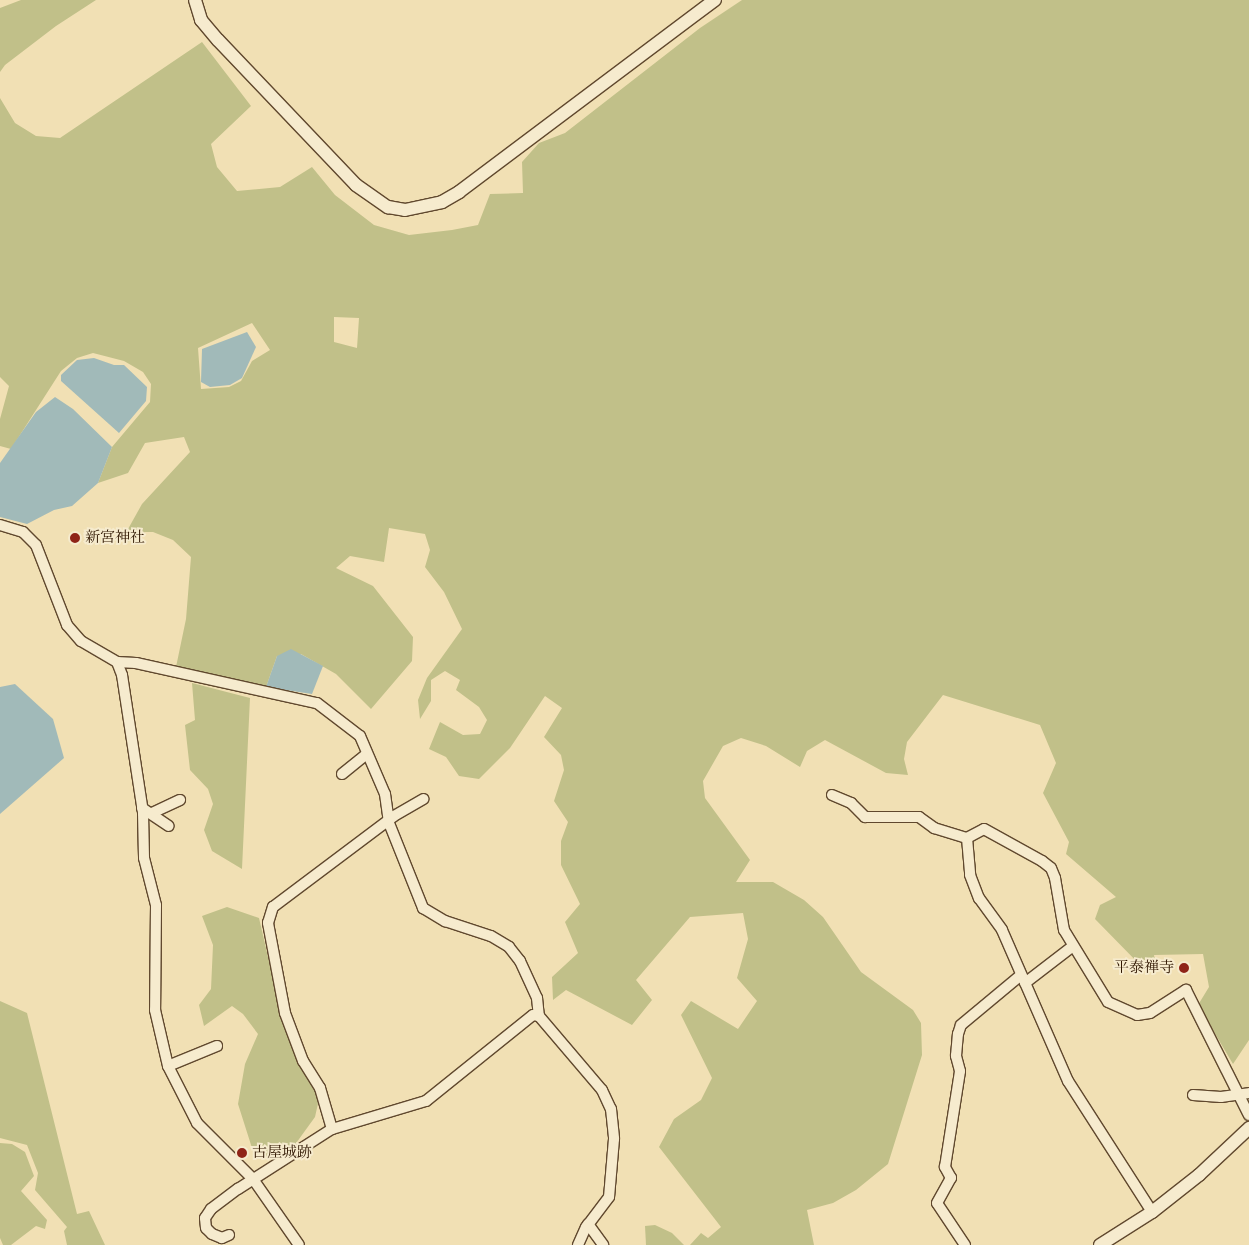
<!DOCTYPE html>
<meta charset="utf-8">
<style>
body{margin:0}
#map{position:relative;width:1249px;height:1245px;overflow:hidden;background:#f1e0b4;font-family:Cardo,"Noto Serif JP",serif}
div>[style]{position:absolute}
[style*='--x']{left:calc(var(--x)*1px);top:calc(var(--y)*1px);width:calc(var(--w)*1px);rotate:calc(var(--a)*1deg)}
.green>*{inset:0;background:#c1c089}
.water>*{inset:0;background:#a1bab9}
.roads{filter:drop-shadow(1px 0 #60482e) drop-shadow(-1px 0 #60482e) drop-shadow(0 1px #60482e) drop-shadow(0 -1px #60482e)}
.minor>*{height:10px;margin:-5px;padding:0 5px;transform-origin:5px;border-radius:5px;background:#f6ebce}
.tertiary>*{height:12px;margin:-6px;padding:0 6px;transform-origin:6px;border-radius:6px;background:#f6ebce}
.dots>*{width:14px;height:14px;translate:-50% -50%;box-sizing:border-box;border:2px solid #f6ebce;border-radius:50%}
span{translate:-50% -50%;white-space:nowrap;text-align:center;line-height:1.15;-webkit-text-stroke:4px #f6ebce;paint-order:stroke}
.poi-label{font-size:15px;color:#2f1601}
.left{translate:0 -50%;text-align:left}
.right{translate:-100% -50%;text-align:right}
</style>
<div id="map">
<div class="green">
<i style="clip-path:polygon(21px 0,96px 0,56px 26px,5px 65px,0 72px,0 8px)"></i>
<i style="clip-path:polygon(evenodd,742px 0,1249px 0,1249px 1040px,1233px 1064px,1198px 1005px,1209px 987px,1203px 954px,1154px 955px,1155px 960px,1143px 968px,1095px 919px,1100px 905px,1116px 897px,1066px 854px,1069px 842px,1043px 793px,1056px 763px,1040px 725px,943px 695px,907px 742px,904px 759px,908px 775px,886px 773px,825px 740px,807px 751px,800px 767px,766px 746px,741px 738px,723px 746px,703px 781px,705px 798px,750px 860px,736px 882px,773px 882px,804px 900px,823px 917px,861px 972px,913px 1010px,921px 1023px,922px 1055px,888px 1164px,856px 1190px,833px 1203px,807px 1210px,814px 1245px,690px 1245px,701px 1233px,708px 1238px,721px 1227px,659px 1147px,674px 1119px,701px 1100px,712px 1078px,681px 1015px,691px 1001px,738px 1029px,757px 1001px,737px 978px,748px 939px,743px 913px,690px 917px,636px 980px,652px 1000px,632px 1025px,566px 990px,553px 1000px,552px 977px,578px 953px,565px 922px,580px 904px,561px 865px,561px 841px,568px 822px,554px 801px,564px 770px,561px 755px,544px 737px,562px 708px,545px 696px,510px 748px,479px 779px,459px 776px,446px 757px,429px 749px,440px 722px,463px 735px,480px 734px,487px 720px,479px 707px,456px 690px,460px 680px,445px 671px,431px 680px,431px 701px,420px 719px,418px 700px,427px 678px,462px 629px,444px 592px,425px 567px,430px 550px,425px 534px,389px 528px,384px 562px,350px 556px,336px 568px,373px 586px,413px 637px,412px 661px,371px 709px,336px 674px,301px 654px,277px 656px,266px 687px,176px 667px,186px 619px,191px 557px,173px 540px,153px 532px,145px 532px,126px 543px,123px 538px,142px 504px,190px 452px,184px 437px,145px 443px,128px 473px,98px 483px,112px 447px,150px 402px,151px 384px,143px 372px,124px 361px,93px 353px,77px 358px,61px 371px,11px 449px,0 446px,0 419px,9px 386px,0 377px,0 98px,15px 123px,36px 136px,60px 138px,202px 42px,251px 106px,211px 144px,217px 167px,237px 191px,280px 187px,312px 167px,335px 195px,374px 225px,409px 235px,452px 230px,478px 225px,490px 194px,523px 193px,522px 162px,539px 143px,565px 133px,700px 28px,742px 0,334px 317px,359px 318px,357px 348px,334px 342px,334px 317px,742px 0,252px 323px,270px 350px,252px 361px,241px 381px,229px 387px,201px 389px,198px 348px,252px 323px)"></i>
<i style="clip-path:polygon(192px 683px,250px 698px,242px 869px,212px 851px,204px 830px,213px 804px,208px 789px,190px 770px,185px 725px,195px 720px)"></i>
<i style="clip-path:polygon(227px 907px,259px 918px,281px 1013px,319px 1099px,315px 1117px,294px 1146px,273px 1160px,252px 1148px,238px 1104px,245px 1064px,258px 1034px,243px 1014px,232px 1006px,204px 1026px,199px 1005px,211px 989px,213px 945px,202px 916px)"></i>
<i style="clip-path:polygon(0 1001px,27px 1013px,77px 1214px,89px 1211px,105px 1245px,67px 1245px,64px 1231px,67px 1227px,35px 1190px,38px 1173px,27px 1145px,0 1138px)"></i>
<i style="clip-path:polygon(0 1143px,12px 1144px,25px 1152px,34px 1176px,21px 1191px,47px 1220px,45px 1229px,36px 1226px,11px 1245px,3px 1245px,0 1238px)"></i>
<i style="clip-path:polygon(655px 1225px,672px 1233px,684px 1245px,646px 1245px,645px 1226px)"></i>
</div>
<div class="water">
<i style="clip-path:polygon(247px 332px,256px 347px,242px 378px,230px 385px,210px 387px,201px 382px,202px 349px)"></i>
<i style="clip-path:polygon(94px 358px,114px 365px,124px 365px,147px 387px,146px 401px,119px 433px,61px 381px,61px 375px,77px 360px)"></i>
<i style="clip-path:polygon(55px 397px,73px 409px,112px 447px,98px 483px,72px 506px,54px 510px,27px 524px,0 517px,0 463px,36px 412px)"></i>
<i style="clip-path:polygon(291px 649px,323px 666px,312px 694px,266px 687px,277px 656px)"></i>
<i style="clip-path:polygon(15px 684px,53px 719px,64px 758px,0 814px,0 687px)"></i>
</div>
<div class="roads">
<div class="minor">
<i style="--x:0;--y:525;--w:24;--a:17"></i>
<i style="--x:23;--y:532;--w:18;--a:45"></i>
<i style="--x:36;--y:545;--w:86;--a:68.8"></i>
<i style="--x:67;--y:625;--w:21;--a:49"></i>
<i style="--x:81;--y:641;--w:42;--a:30.3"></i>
<i style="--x:117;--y:662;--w:19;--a:3"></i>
<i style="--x:136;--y:663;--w:185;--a:12.5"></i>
<i style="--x:317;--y:703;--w:54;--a:37.5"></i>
<i style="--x:360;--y:736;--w:63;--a:66.7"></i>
<i style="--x:385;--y:794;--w:29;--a:82"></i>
<i style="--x:389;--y:823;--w:92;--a:68.2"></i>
<i style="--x:423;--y:908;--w:26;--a:31"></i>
<i style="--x:445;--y:921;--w:48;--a:18.1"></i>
<i style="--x:491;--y:936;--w:21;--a:31"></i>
<i style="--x:509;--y:947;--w:18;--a:52"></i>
<i style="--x:520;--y:961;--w:41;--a:65.3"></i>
<i style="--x:537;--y:998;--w:18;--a:84"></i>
<i style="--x:539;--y:1016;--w:97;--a:49.6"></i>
<i style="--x:602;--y:1090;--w:21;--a:65"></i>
<i style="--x:611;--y:1109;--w:30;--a:84"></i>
<i style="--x:614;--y:1139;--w:58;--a:94.9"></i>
<i style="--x:609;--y:1197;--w:38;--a:127"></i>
<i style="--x:586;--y:1227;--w:20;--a:114"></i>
<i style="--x:117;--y:662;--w:14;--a:69"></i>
<i style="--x:122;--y:675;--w:140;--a:81.3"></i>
<i style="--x:143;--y:813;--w:45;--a:88.7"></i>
<i style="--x:144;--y:858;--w:49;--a:75.7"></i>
<i style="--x:156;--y:905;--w:105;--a:90.5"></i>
<i style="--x:155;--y:1010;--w:57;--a:76.9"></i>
<i style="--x:168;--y:1066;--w:64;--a:63"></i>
<i style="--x:197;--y:1123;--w:79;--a:45"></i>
<i style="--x:253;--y:1179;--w:80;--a:55.1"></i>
<i style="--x:342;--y:774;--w:32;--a:-39"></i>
<i style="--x:832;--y:795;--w:21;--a:23"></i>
<i style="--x:851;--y:803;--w:20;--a:45"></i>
<i style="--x:865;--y:817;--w:54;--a:0"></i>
<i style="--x:919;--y:817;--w:19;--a:36"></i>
<i style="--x:934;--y:828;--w:34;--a:17"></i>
<i style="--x:967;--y:838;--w:19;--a:-28"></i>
<i style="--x:984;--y:829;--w:66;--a:28.9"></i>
<i style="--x:1042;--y:861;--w:11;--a:38"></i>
<i style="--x:1051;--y:868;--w:11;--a:68"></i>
<i style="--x:1055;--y:878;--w:53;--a:80.2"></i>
<i style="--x:1064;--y:930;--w:84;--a:58.6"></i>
<i style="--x:1108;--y:1002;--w:32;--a:24"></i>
<i style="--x:1137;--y:1015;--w:13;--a:-9"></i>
<i style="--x:1150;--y:1013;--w:43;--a:-32.6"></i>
<i style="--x:1186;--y:990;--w:140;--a:63.3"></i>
<i style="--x:142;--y:808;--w:32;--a:34"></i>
<i style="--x:152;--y:813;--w:31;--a:-25"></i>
<i style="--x:967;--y:838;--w:37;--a:85"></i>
<i style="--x:970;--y:875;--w:25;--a:69"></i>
<i style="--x:979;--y:898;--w:39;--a:54"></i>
<i style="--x:1002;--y:930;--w:165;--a:66.4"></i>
<i style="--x:1068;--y:1081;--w:156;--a:57.3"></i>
<i style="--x:1025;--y:983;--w:59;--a:-37.5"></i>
<i style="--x:168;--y:1066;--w:53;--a:-22.2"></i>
<i style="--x:1193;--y:1095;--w:28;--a:4"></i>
<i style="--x:1221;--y:1097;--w:28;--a:-8"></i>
<i style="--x:332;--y:1129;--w:43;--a:-106.3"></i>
<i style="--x:320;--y:1088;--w:32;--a:-122"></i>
<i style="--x:303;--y:1061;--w:51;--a:-110.6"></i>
<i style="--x:285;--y:1013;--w:92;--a:-100.7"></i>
<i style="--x:268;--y:923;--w:17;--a:-73"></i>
<i style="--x:273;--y:907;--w:151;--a:-36.9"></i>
<i style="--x:394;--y:816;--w:34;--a:-30"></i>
<i style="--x:588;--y:1224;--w:26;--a:54"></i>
<i style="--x:229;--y:1235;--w:8;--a:157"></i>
<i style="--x:222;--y:1238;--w:11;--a:-158"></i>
<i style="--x:212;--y:1234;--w:8;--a:-135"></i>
<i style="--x:206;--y:1228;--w:10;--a:-96"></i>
<i style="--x:205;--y:1218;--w:11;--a:-56"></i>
<i style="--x:211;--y:1209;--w:34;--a:-37"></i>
<i style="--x:238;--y:1189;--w:112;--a:-32.6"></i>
<i style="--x:332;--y:1129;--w:98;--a:-16.6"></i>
<i style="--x:426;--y:1101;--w:137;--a:-38.8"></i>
<i style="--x:533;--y:1015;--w:6;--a:9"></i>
<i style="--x:965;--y:1245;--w:50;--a:-123.7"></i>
<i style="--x:937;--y:1203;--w:29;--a:-61"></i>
<i style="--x:951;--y:1178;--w:13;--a:-119"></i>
<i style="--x:945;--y:1167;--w:97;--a:-81.1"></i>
<i style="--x:960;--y:1071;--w:16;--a:-105"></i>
<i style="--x:956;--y:1056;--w:22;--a:-85"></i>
<i style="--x:958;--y:1034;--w:9;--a:-72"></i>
<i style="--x:961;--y:1025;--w:78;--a:-39.8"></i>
</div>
<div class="tertiary">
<i style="--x:195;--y:0;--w:21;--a:73"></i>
<i style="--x:201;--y:20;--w:26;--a:50"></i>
<i style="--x:218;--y:40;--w:200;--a:46.4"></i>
<i style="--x:356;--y:185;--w:39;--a:35"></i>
<i style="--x:388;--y:207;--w:17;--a:10"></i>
<i style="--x:405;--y:210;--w:38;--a:-12"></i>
<i style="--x:442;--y:202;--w:20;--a:-30"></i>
<i style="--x:459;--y:192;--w:320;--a:-36.9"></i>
<i style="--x:1100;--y:1245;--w:62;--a:-32.4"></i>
<i style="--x:1152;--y:1212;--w:60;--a:-38.2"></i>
<i style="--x:1199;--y:1175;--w:69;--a:-43.2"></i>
</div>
</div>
<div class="dots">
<i style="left:75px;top:538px;background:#8f2418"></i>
<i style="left:1184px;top:968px;background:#8f2418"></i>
<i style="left:242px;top:1153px;background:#8f2418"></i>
</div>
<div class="poi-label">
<span class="left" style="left:85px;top:538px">新宮神社</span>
<span class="right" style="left:1174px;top:968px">平泰禅寺</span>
<span class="left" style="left:252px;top:1153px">古屋城跡</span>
</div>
</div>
